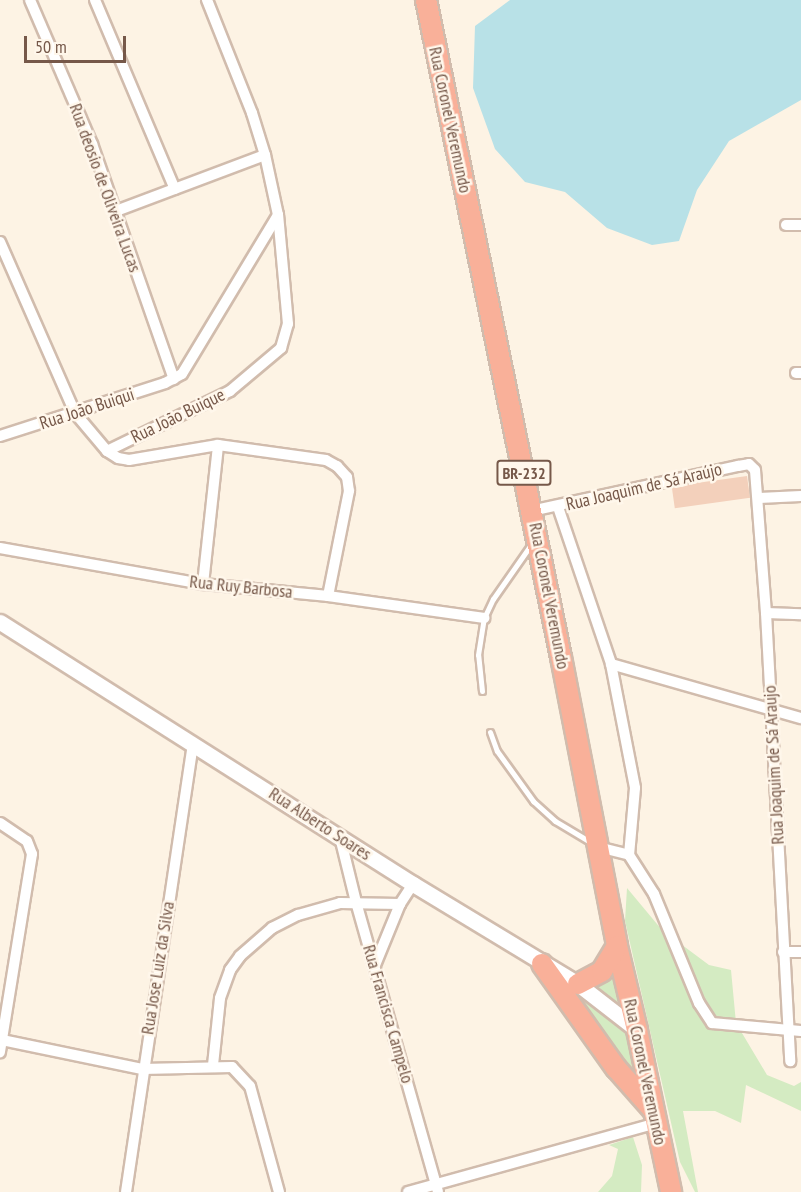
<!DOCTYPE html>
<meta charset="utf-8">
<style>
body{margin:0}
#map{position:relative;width:801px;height:1192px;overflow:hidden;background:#fdf3e4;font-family:"PT Sans Narrow",sans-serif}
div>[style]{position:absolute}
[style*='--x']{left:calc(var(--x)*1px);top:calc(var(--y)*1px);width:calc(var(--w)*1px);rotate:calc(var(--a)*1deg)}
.green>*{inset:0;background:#d4ebc2}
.water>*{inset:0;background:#b8e1e7}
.building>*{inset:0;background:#f3d0bb;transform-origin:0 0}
.roads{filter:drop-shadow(2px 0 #d1bcad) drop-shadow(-2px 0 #d1bcad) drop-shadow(0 2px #d1bcad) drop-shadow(0 -2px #d1bcad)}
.lane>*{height:5px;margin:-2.5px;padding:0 2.5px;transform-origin:2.5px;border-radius:2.5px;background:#fff}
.street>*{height:10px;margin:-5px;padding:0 5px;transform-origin:5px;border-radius:5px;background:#fff}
.secondary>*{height:15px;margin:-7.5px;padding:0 7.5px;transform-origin:7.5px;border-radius:7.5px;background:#fff}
.highway>*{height:20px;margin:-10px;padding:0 10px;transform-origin:10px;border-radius:10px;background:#f9b099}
span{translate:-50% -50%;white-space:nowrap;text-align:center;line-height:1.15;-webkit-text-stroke:5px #fff7eb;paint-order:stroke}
.shield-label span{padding:2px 4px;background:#fff7eb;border:2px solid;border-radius:4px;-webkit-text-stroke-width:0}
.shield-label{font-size:16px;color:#765849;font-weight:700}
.street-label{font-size:18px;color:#765849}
.scale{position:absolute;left:24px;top:36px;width:102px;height:27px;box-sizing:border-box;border:3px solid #765849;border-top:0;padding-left:8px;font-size:18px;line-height:21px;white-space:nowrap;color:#765849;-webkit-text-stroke:4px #fff7eb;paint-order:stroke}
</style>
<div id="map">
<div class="green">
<i style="clip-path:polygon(627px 888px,662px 930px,709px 965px,731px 970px,736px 1023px,767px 1075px,794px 1086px,801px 1082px,801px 1111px,746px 1085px,741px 1123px,715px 1111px,683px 1111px,698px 1192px,695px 1192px,680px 1162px,625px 921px)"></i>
<i style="clip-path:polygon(556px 973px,605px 1006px,634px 1039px,645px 1088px)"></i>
<i style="clip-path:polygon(615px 975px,627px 1014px,592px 984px)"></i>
<i style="clip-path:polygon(633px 1137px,642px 1165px,641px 1192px,598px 1192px,612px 1176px,618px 1149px,609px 1145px)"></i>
</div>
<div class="water">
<i style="clip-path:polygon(510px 0,801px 0,801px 100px,729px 141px,697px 190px,679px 241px,652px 245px,607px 228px,565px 192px,525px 182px,495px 149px,473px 88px,475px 26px)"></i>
</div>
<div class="building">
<i style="left:747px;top:476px;width:22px;height:76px;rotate:82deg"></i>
</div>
<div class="roads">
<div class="lane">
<i style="--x:482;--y:691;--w:36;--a:-96"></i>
<i style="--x:478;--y:655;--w:37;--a:-81"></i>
<i style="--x:484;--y:618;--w:21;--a:-65"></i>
<i style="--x:493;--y:599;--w:68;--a:-55.1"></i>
<i style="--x:490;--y:732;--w:20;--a:70"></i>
<i style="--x:497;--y:751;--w:62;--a:54.2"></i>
<i style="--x:533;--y:801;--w:30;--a:42"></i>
<i style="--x:555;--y:821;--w:43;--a:30.7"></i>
</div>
<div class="street">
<i style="--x:30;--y:0;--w:157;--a:66.7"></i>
<i style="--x:92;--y:144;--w:249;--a:70.8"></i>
<i style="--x:95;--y:0;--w:205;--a:67.1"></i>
<i style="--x:116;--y:211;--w:159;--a:-20.6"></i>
<i style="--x:786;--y:225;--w:15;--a:0"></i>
<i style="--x:0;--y:242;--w:187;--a:66.3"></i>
<i style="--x:75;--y:413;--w:50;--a:49.9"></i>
<i style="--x:107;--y:451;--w:13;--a:32"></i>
<i style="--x:118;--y:458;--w:11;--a:10"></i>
<i style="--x:129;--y:460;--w:90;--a:-9.6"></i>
<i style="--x:218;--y:445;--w:109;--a:7.9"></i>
<i style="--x:326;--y:460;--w:13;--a:29"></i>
<i style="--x:337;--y:466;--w:15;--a:48"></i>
<i style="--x:347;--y:477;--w:14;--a:82"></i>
<i style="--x:349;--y:491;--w:107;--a:101.3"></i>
<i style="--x:796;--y:373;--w:5;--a:0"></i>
<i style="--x:0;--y:436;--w:173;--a:-17.8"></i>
<i style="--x:165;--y:383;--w:19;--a:-28"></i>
<i style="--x:182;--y:374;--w:186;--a:-58.9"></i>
<i style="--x:107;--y:451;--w:137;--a:-26"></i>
<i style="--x:230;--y:391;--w:67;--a:-40.1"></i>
<i style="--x:281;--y:348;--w:25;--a:-74"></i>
<i style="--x:288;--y:324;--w:109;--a:-95.2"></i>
<i style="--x:278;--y:215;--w:61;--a:-102.2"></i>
<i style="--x:265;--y:155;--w:44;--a:-107.2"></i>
<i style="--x:252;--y:113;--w:122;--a:-111.7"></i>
<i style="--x:759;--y:498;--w:42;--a:-2.7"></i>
<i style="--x:558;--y:507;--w:166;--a:71.3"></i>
<i style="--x:611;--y:664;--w:126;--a:79"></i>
<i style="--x:635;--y:788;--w:67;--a:95.1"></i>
<i style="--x:531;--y:511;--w:212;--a:-12.3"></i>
<i style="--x:738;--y:466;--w:11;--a:-10"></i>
<i style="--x:749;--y:464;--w:8;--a:45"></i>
<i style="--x:755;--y:470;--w:143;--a:85.6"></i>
<i style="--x:766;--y:613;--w:449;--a:86.9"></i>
<i style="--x:0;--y:548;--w:206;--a:10.1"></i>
<i style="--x:203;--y:584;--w:126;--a:5.5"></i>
<i style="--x:328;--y:596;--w:158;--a:8"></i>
<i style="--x:203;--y:584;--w:140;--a:-83.8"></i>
<i style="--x:766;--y:613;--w:35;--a:2"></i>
<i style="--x:611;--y:664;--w:198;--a:15.9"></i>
<i style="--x:0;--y:823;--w:32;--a:34"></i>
<i style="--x:27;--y:841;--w:14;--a:69"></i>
<i style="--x:32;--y:854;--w:201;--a:99.2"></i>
<i style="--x:340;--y:837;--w:67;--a:76.2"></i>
<i style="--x:356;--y:902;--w:301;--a:74.2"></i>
<i style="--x:598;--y:847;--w:32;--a:14"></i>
<i style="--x:629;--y:855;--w:46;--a:57.3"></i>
<i style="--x:654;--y:894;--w:118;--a:67.6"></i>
<i style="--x:699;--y:1003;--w:24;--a:57"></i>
<i style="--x:712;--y:1023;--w:89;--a:5.1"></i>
<i style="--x:783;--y:952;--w:18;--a:0"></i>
<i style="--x:375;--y:965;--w:66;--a:-67.7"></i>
<i style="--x:400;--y:904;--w:24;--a:-57"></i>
<i style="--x:2;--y:1040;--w:143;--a:11.7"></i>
<i style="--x:142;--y:1069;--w:90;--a:-1.3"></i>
<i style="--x:232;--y:1067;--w:26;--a:47"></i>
<i style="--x:250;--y:1086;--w:110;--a:74.7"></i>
<i style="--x:213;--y:1065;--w:67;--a:-84"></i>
<i style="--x:220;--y:998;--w:30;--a:-70"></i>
<i style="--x:230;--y:970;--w:17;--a:-54"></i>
<i style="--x:240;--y:956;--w:43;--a:-41.2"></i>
<i style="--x:272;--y:928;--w:29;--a:-27"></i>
<i style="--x:298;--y:915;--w:44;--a:-15.9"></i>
<i style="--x:340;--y:903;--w:60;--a:1"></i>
<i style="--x:126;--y:1192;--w:453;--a:-81.5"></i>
<i style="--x:408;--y:1192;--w:258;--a:-15.5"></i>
</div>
<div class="secondary">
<i style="--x:0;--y:622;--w:489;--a:32.4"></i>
<i style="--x:413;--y:884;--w:193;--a:31.2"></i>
<i style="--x:578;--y:984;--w:75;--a:37.9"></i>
</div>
<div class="highway">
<i style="--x:426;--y:0;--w:671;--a:78.39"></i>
<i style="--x:561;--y:657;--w:294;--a:79"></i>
<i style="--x:617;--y:946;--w:86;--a:76.6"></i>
<i style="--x:637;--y:1030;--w:166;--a:78.1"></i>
<i style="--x:542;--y:964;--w:128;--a:54.6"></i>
<i style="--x:616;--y:1068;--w:56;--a:48.6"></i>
<i style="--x:578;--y:984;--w:27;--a:-28"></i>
<i style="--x:602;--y:971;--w:29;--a:-59"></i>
</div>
</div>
<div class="shield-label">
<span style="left:524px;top:473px">BR-232</span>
</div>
<div class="street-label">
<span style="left:450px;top:120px;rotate:78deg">Rua Coronel Veremundo</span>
<span style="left:105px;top:188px;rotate:70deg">Rua deosio de Oliveira Lucas</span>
<span style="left:87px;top:409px;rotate:-18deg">Rua João Buiqui</span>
<span style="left:178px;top:416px;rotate:-26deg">Rua João Buique</span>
<span style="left:644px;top:487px;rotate:-13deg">Rua Joaquim de Sá Araújo</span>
<span style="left:241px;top:587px;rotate:6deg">Rua Ruy Barbosa</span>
<span style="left:549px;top:596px;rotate:79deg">Rua Coronel Veremundo</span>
<span style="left:774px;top:765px;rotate:-93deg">Rua Joaquim de Sá Araujo</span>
<span style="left:320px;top:824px;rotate:33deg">Rua Alberto Soares</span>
<span style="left:158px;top:968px;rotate:-81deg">Rua Jose Luiz da Silva</span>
<span style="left:388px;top:1014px;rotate:74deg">Rua Francisca Campelo</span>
<span style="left:645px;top:1072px;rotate:78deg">Rua Coronel Veremundo</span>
</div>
<div class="scale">50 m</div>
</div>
